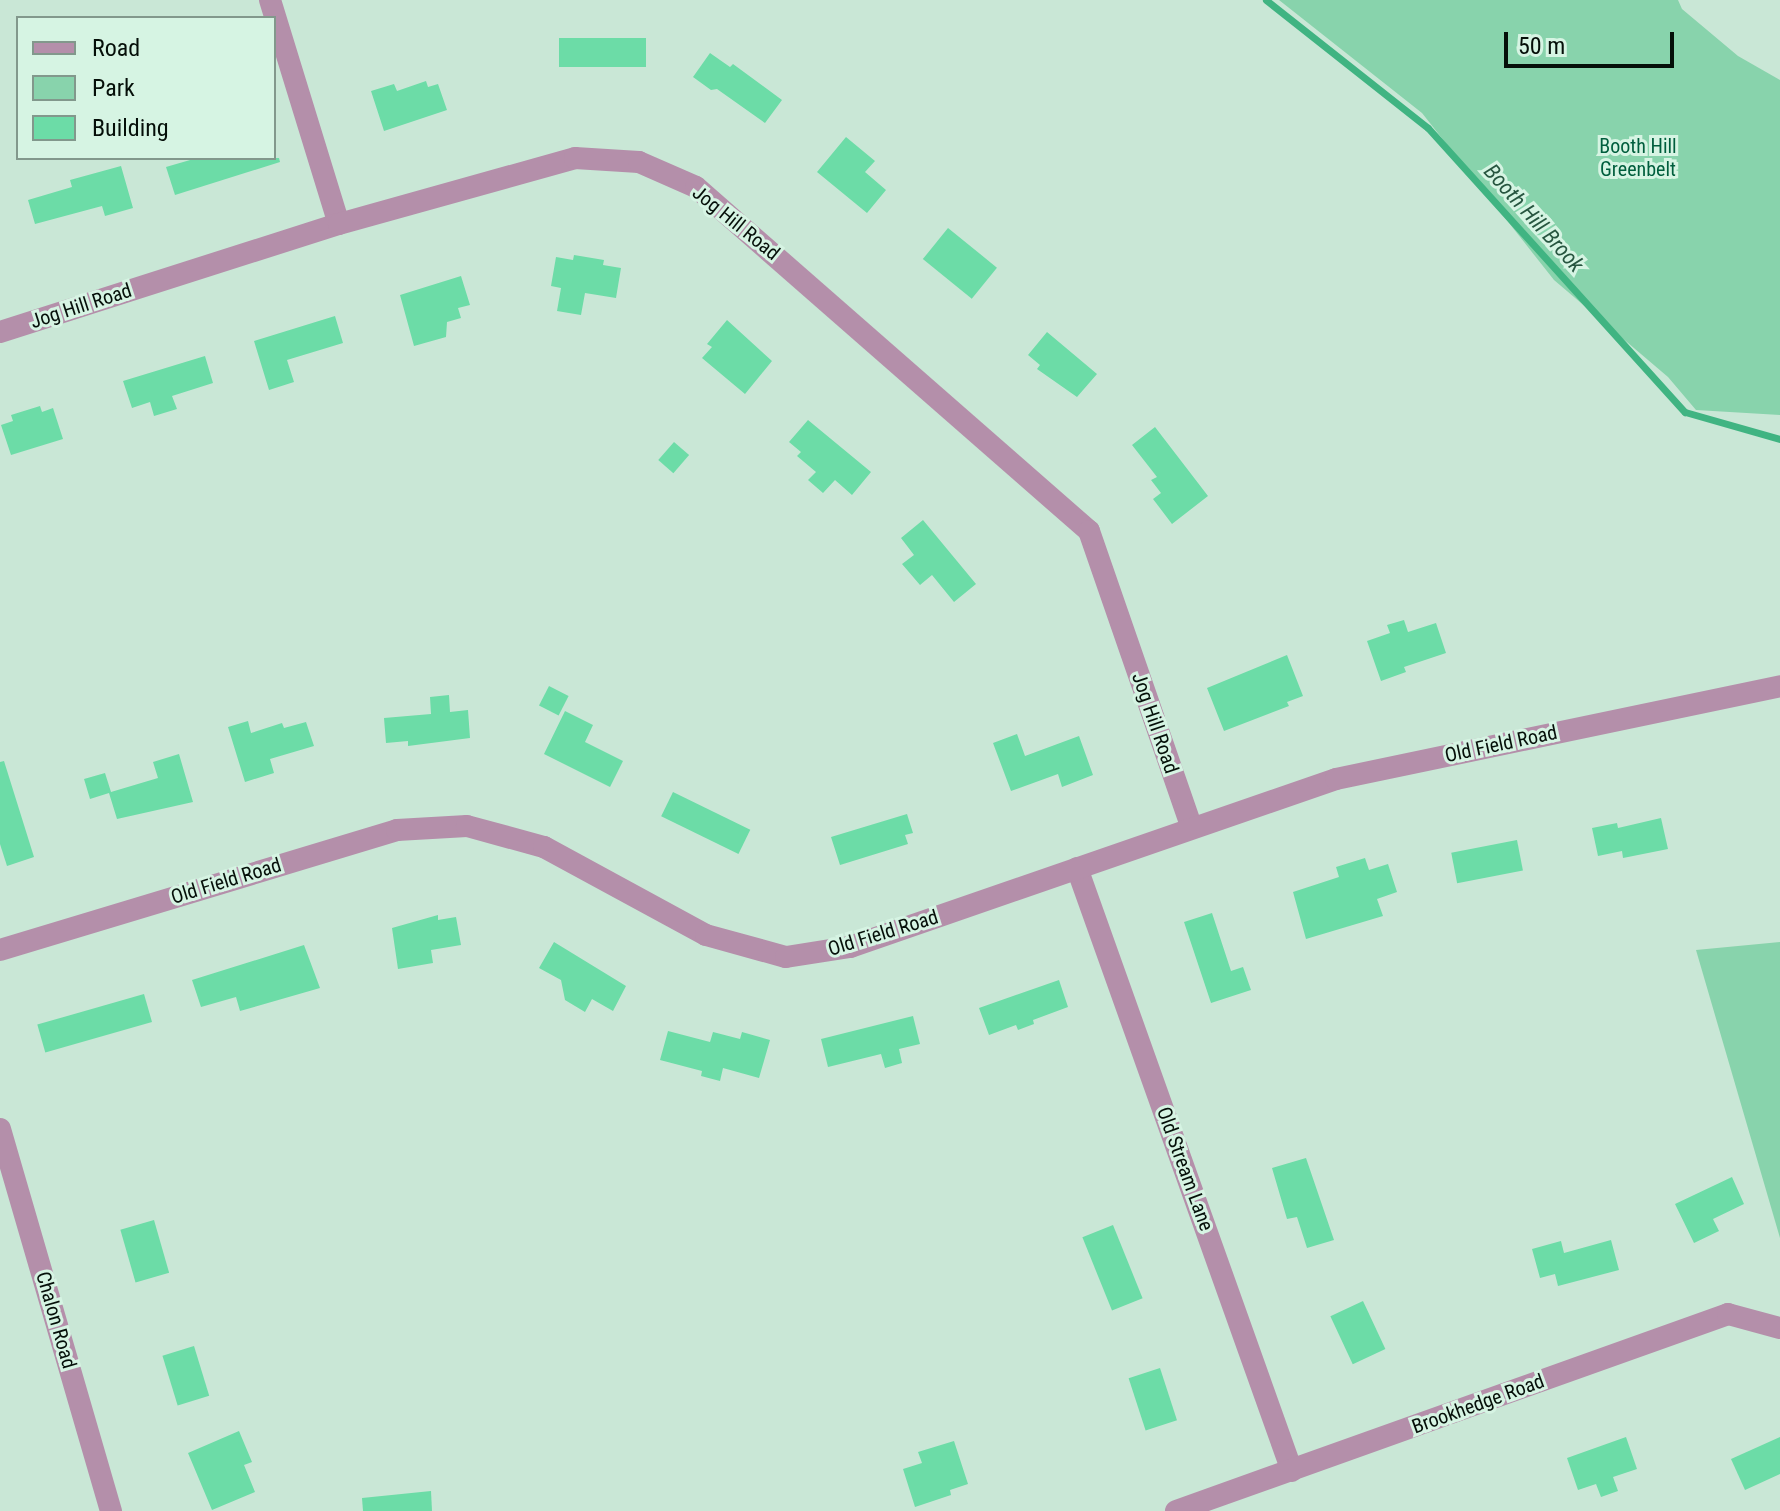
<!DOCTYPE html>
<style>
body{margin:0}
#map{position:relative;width:1780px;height:1511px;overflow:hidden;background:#c9e7d6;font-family:"Roboto Condensed",sans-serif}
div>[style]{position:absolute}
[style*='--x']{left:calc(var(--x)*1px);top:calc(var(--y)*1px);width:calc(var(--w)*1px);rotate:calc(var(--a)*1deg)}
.green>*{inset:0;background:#88d3ac}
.stream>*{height:7px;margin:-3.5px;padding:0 3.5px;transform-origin:3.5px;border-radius:3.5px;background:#40b482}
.building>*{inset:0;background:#6cdca7;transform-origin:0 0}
.minor>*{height:22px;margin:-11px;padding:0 11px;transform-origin:11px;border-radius:11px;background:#b48faa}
span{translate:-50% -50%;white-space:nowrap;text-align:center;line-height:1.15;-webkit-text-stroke:6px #d6f4e3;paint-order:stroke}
.park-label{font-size:20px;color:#005e3d}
.street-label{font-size:20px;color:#050f09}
.water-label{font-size:22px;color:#275640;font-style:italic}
.legend{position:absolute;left:16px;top:16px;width:260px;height:144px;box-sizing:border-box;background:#d6f4e3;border:2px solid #82988c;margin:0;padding:10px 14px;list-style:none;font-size:24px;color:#050f09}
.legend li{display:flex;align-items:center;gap:16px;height:40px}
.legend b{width:40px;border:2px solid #82988c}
.scale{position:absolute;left:1504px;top:32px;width:170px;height:36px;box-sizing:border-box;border:4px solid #050f09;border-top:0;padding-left:10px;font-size:24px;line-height:28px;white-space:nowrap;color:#050f09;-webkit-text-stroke:6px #d6f4e3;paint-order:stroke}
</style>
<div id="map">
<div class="green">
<i style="clip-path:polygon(1279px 0,1678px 0,1682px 9px,1738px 56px,1780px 80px,1780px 415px,1696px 410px,1668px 377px,1554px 280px,1422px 113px)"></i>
<i style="clip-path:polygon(1780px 942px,1780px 1238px,1696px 950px)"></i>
</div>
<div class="stream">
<i style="--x:1266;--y:0;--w:206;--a:38.3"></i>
<i style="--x:1428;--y:128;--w:383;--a:47.9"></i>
<i style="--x:1685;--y:412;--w:99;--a:15.9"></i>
</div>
<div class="building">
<i style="left:559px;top:38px;width:87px;height:29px"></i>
<i style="clip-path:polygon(710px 53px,730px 67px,733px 64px,782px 100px,765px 123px,717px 89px,711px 90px,693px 77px)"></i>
<i style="clip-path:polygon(426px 81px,428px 87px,438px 84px,447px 110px,384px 131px,371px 91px,394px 84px,397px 91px)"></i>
<i style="clip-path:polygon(846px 137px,875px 161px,865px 172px,886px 190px,867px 213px,817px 172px)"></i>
<i style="clip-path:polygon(197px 158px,279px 158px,280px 162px,175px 195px,166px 167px)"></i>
<i style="clip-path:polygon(121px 166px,133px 208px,105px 216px,102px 206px,35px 224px,28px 200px,72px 187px,70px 180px)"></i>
<i style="left:948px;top:228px;width:63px;height:40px;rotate:39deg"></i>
<i style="clip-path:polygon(574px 255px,604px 260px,603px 265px,621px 268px,616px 298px,585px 293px,581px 315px,557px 311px,561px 288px,551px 286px,556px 257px,573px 260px)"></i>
<i style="clip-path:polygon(461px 276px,470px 305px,458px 308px,461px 318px,447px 322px,446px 337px,414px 346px,400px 295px)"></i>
<i style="clip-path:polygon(335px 316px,343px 343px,287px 360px,294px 382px,269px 390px,254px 341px)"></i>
<i style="clip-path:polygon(727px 320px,772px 361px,745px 394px,702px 358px,712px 347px,707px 344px)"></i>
<i style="clip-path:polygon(1047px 332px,1097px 374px,1077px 397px,1037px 369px,1040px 365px,1028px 355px)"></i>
<i style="clip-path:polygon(205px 356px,213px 383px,172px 396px,177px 409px,154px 416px,150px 402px,132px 408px,123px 381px)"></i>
<i style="clip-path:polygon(40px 406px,42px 412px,53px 408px,63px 439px,11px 455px,1px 425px,13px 421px,11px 415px)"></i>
<i style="clip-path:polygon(808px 420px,871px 472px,852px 495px,835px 480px,823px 493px,808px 480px,816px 472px,797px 456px,801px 452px,789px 442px)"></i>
<i style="clip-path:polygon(1155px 427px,1208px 496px,1172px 524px,1153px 499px,1161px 493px,1151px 480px,1157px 477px,1132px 445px)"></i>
<i style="left:674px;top:442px;width:20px;height:24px;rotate:41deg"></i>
<i style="clip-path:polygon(923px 520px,976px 584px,954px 602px,932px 575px,920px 585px,902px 564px,914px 555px,901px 538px)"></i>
<i style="clip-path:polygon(1404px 620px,1408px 632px,1436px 623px,1446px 653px,1404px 667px,1406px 672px,1381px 681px,1367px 641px,1390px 633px,1387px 625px)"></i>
<i style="clip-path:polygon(1287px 655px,1303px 696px,1287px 702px,1289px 706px,1224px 731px,1207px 688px)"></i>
<i style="left:549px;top:686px;width:22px;height:22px;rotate:27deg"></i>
<i style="clip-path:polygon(449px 695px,450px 712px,468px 710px,470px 738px,408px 746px,408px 741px,386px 743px,384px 718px,431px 714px,430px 697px)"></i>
<i style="clip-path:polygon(565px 711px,593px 725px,585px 742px,623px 761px,610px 787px,544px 754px)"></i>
<i style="clip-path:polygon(248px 721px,251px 733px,282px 723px,284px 728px,306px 722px,314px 746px,270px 759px,274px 773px,245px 782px,228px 727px)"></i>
<i style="clip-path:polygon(1017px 734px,1025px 756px,1079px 736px,1093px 775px,1062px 787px,1058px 774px,1011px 791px,993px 743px)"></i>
<i style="clip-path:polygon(179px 754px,193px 802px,117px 819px,109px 793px,90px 799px,84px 779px,105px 773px,111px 792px,158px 778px,153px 762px)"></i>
<i style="clip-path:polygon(4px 761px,34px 857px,7px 866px,0 844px,0 762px)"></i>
<i style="left:673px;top:792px;width:86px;height:27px;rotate:26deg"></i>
<i style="clip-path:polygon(907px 814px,913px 833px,905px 835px,908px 844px,840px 865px,831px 837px)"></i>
<i style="clip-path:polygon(1661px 818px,1668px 849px,1623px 858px,1622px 851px,1598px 856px,1592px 828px,1617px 823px,1618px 828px)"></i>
<i style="left:1517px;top:840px;width:31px;height:67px;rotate:79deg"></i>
<i style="clip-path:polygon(1365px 858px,1369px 870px,1388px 864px,1397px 892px,1377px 899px,1383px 916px,1306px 939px,1293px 892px,1339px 877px,1336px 867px)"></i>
<i style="clip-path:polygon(1212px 913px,1231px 971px,1243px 967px,1251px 990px,1211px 1003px,1184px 922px)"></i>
<i style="clip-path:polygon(438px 915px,438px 920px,456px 917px,461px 945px,431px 950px,433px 963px,398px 969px,392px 928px)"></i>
<i style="clip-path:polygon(554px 942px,626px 986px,613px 1011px,592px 999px,585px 1012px,565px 1000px,561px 980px,539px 968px)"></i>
<i style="clip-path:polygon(304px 945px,320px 988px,240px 1011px,236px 997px,201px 1007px,192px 980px)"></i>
<i style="clip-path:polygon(1059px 980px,1068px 1007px,1033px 1020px,1034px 1024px,1018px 1030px,1016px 1025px,989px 1035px,979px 1008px)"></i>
<i style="left:144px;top:994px;width:29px;height:111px;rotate:74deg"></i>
<i style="clip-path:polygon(913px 1016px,920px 1044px,899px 1049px,902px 1063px,885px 1068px,881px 1054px,828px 1067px,821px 1039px)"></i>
<i style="clip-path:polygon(668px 1031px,710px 1042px,713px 1032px,740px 1039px,742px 1032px,770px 1040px,759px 1078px,723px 1068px,720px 1081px,701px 1076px,702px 1071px,660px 1060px)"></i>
<i style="clip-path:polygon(1306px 1158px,1334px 1240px,1307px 1248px,1297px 1217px,1287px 1219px,1272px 1168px)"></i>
<i style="clip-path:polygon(1732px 1177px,1744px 1204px,1713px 1219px,1719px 1231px,1694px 1243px,1675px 1204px)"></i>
<i style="left:154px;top:1220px;width:55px;height:35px;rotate:74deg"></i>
<i style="left:1113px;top:1225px;width:79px;height:33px;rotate:68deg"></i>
<i style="clip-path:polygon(1611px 1240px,1619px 1270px,1558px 1286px,1555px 1274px,1540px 1278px,1532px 1249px,1561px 1241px,1564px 1253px)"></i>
<i style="left:1363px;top:1301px;width:53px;height:36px;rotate:65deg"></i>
<i style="left:194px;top:1346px;width:52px;height:33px;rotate:73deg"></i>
<i style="left:1160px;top:1368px;width:55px;height:33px;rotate:72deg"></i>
<i style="clip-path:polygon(239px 1431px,252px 1462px,244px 1465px,255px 1492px,212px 1510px,188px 1453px)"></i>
<i style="clip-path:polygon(1626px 1437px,1637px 1469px,1613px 1477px,1618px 1491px,1601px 1497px,1596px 1484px,1578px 1490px,1567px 1458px)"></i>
<i style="clip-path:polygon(1780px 1437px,1780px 1474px,1745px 1490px,1731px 1459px)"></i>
<i style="clip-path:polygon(954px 1441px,968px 1484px,950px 1490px,951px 1495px,915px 1507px,903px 1469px,922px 1463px,918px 1452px)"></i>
<i style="clip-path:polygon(431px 1491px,432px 1511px,363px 1511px,362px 1498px)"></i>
</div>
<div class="minor">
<i style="--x:270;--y:0;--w:234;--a:72.9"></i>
<i style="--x:0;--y:332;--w:356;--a:-17.7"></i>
<i style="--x:339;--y:224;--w:245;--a:-15.6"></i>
<i style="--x:575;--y:158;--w:64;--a:3.6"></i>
<i style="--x:639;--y:162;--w:62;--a:23.7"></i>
<i style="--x:696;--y:187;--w:522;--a:41.2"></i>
<i style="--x:1089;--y:531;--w:312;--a:70.9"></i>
<i style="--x:1077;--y:868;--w:640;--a:70.38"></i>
<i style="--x:0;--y:950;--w:415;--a:-16.8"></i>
<i style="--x:397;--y:830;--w:70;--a:-3.3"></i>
<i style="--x:467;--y:826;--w:80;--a:15.3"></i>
<i style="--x:544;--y:847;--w:184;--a:28.5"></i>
<i style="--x:706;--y:935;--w:83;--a:15.4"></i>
<i style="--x:786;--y:957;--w:65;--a:-8.9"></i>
<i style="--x:850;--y:947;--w:514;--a:-19.07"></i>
<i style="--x:1336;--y:779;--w:454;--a:-11.8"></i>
<i style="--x:0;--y:1129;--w:398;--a:73.8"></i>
<i style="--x:1176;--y:1511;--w:586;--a:-19.64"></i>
<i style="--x:1728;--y:1314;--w:54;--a:15.1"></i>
</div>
<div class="park-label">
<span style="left:1638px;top:158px">Booth Hill<br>Greenbelt</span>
</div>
<div class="street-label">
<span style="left:736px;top:223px;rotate:39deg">Jog Hill Road</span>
<span style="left:81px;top:306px;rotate:-18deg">Jog Hill Road</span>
<span style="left:1155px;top:723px;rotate:71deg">Jog Hill Road</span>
<span style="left:1501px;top:744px;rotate:-12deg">Old Field Road</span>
<span style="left:226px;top:881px;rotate:-17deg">Old Field Road</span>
<span style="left:883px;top:933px;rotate:-17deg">Old Field Road</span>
<span style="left:1185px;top:1169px;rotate:70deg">Old Stream Lane</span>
<span style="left:56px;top:1320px;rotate:74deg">Chalon Road</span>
<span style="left:1478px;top:1404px;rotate:-20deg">Brookhedge Road</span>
</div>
<div class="water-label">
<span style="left:1534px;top:218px;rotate:48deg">Booth Hill Brook</span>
</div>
<ul class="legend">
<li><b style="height:10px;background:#b48faa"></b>Road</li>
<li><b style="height:22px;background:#88d3ac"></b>Park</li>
<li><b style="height:22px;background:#6cdca7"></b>Building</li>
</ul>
<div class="scale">50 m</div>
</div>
